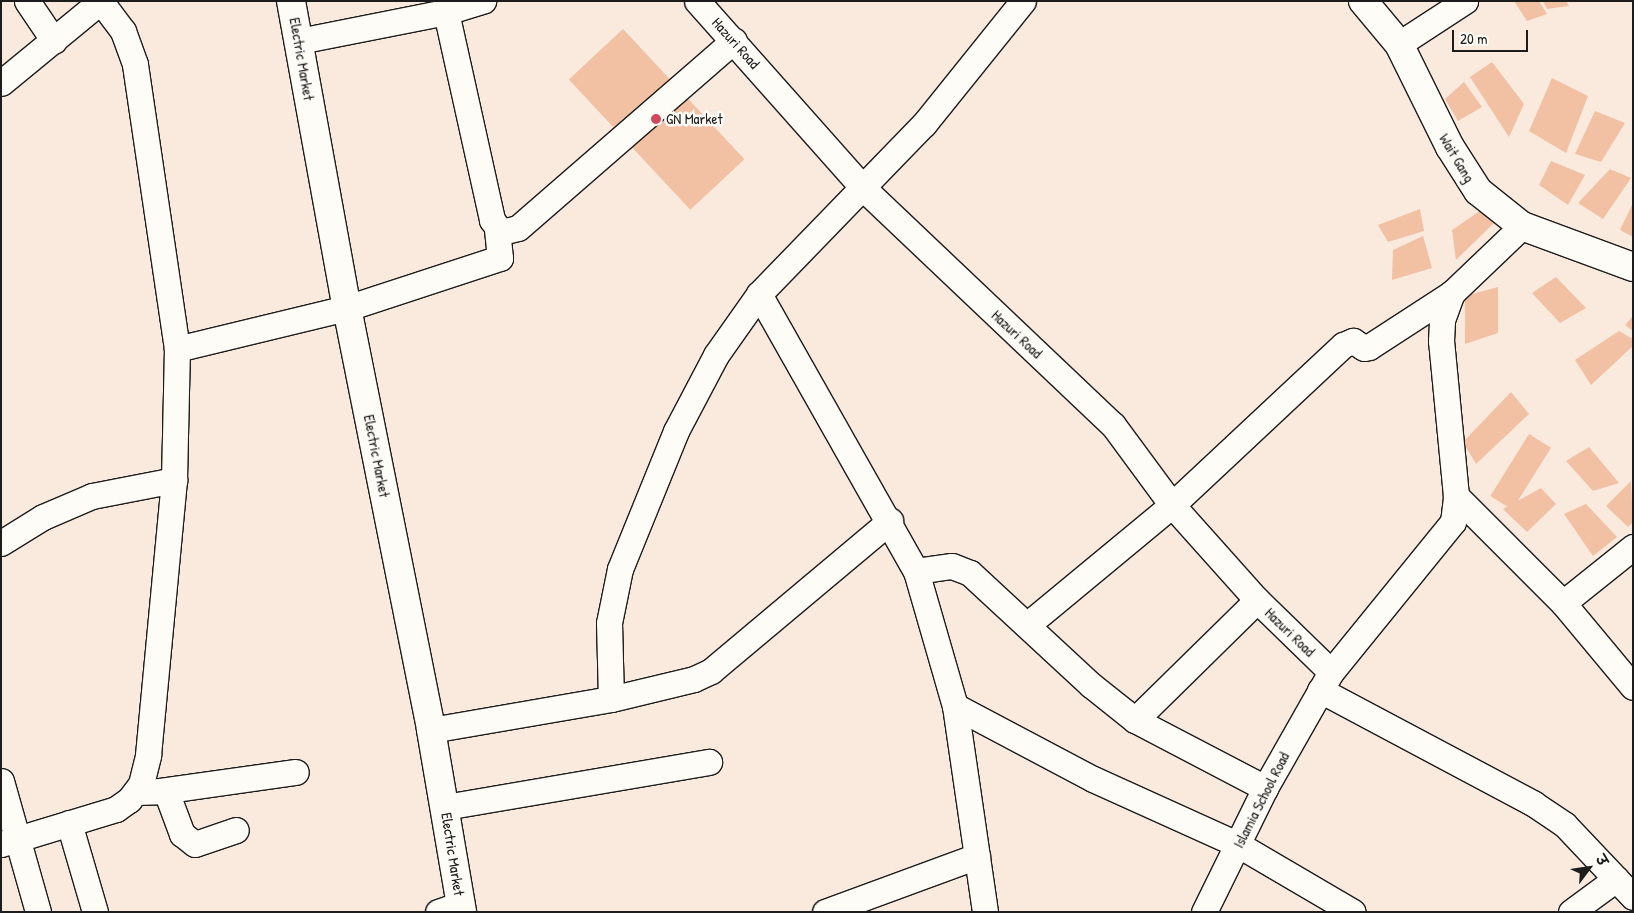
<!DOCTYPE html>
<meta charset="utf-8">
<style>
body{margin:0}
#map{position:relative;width:1634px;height:913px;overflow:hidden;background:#faeade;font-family:"Patrick Hand","Playpen Sans Deva",sans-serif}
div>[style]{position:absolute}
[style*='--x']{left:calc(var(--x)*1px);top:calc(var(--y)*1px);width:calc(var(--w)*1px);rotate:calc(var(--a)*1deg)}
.building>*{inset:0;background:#f2c0a3;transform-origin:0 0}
.roads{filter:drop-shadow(1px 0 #1c1c1c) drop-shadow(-1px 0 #1c1c1c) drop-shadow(0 1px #1c1c1c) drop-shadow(0 -1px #1c1c1c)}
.minor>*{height:25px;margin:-12.5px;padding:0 12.5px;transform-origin:12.5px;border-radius:12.5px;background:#fdfcf7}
.tertiary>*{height:28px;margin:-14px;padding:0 14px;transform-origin:14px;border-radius:14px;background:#fdfcf7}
.dots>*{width:14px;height:14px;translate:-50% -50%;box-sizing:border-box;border:2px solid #fdfcf7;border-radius:50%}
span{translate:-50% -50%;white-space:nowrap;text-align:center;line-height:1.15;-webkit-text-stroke:5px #fdfcf7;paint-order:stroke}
.street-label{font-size:15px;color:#1c1c1c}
.poi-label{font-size:15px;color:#1c1c1c}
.left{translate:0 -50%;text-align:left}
.frame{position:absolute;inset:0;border:2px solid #1c1c1c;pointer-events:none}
.north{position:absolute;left:1564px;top:843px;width:50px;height:50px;-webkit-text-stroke:4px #fdfcf7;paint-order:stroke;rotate:59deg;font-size:14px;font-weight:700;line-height:20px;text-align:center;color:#1c1c1c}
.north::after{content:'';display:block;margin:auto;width:18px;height:22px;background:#1c1c1c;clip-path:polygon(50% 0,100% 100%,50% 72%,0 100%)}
.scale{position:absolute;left:1452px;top:30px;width:76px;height:22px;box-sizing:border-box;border:2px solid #1c1c1c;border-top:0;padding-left:6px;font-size:15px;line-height:18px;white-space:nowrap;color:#1c1c1c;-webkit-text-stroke:4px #fdfcf7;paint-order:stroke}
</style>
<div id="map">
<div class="building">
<i style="clip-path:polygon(1514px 1px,1539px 1px,1547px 14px,1527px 21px)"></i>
<i style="clip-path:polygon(1543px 1px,1566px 1px,1569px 6px,1547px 9px)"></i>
<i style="left:623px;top:29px;width:178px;height:74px;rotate:47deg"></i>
<i style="clip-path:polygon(1492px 62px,1524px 104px,1509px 137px,1470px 77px)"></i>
<i style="clip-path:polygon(1552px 78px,1588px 96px,1566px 153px,1529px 131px)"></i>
<i style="clip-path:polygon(1464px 82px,1482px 107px,1458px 121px,1445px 99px)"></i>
<i style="clip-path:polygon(1595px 111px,1625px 123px,1601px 162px,1575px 154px)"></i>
<i style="clip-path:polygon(1551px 161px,1585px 175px,1568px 205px,1539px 185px)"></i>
<i style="clip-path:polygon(1610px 169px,1631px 178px,1603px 219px,1578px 203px)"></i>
<i style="clip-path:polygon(1633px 203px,1633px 237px,1620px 230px)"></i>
<i style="clip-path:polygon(1484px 208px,1496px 221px,1456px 260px,1452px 230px)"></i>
<i style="clip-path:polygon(1420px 209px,1424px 231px,1388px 242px,1378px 225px)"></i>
<i style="clip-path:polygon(1423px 236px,1432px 268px,1392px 280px,1393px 250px)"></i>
<i style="clip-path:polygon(1556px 277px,1586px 308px,1560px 323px,1532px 293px)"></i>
<i style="clip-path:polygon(1498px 287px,1498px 333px,1465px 344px,1465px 296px)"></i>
<i style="clip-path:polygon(1633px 316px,1633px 331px,1625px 325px)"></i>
<i style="clip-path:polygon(1619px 331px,1633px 339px,1633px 346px,1591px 385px,1575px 360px)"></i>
<i style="clip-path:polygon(1511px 392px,1529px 414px,1476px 464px,1463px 442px)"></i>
<i style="left:1529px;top:434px;width:26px;height:73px;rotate:32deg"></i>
<i style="clip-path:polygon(1589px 447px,1619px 483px,1593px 491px,1566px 461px)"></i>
<i style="clip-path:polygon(1631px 481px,1633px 522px,1628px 527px,1606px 506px)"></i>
<i style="clip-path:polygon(1541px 488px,1556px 504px,1527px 532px,1503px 509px)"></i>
<i style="clip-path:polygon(1586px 504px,1617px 537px,1593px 556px,1564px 514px)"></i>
</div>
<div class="roads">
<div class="minor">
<i style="--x:27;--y:1;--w:48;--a:56"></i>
<i style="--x:697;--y:1;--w:250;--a:48.4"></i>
<i style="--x:863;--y:188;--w:344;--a:43.5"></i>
<i style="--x:1113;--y:425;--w:99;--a:53.6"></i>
<i style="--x:1172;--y:505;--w:127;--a:48.2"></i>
<i style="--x:1257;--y:600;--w:103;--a:44.2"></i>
<i style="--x:446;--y:12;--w:213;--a:77.5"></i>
<i style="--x:492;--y:220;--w:15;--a:53"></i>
<i style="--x:501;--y:232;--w:17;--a:-13"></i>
<i style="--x:518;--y:228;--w:286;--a:-41"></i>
<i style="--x:299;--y:41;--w:150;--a:-11.2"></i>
<i style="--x:446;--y:12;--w:39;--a:-17"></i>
<i style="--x:1399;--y:44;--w:79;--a:-33.1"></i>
<i style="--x:1;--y:83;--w:129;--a:-39.4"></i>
<i style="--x:759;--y:294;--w:318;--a:60.5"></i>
<i style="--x:916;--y:571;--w:141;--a:73.9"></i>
<i style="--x:955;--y:706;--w:208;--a:81.7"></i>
<i style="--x:177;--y:349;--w:175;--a:-13.6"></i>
<i style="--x:347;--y:308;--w:161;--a:-18.1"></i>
<i style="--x:500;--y:258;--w:29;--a:-96"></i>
<i style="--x:1456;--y:496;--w:151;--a:45"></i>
<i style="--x:1563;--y:603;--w:109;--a:50.2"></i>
<i style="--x:1;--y:543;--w:49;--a:-31.8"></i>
<i style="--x:43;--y:517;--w:53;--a:-23.2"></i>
<i style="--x:92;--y:496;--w:84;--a:-11"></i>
<i style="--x:916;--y:571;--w:36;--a:-8"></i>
<i style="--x:952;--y:566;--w:19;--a:21"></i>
<i style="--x:970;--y:573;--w:165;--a:42.8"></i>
<i style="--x:1091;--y:685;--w:56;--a:38.5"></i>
<i style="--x:1135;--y:720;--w:147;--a:27.6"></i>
<i style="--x:1563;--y:603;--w:90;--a:-38.7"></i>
<i style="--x:1027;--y:625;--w:188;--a:-39.6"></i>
<i style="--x:1172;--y:505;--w:234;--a:-43.1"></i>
<i style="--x:1343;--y:345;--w:11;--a:-22"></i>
<i style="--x:1353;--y:341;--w:13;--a:32"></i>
<i style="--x:1364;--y:348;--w:5;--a:-11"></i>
<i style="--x:1369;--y:347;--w:99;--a:-33"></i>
<i style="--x:1320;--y:690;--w:242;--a:28"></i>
<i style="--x:1534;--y:804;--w:37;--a:34"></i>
<i style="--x:1565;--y:825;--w:99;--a:46.6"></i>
<i style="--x:611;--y:699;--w:76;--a:-91.5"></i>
<i style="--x:609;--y:623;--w:55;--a:-78.5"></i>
<i style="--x:620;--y:569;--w:149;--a:-67.9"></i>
<i style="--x:676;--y:431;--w:86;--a:-62.2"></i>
<i style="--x:716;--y:355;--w:75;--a:-54.8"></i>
<i style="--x:759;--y:294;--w:237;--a:-45.9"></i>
<i style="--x:924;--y:124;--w:158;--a:-51.2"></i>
<i style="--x:955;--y:706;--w:156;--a:27.9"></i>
<i style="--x:1093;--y:779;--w:158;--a:24.3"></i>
<i style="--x:1237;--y:844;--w:134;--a:30.4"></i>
<i style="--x:1135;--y:720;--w:171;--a:-44.5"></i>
<i style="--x:431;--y:730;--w:183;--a:-9.8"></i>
<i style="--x:611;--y:699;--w:85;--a:-13.5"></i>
<i style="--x:694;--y:679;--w:19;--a:-25"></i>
<i style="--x:711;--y:671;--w:234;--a:-40"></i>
<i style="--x:1;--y:781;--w:136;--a:74.2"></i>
<i style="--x:166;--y:791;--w:46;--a:69.6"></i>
<i style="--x:182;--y:834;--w:16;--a:38"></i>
<i style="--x:195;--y:844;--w:43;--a:-18.9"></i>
<i style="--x:136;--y:792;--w:24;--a:-2"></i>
<i style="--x:160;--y:791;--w:137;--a:-8"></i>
<i style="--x:445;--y:807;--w:268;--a:-9.7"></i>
<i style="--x:69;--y:823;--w:93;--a:73.7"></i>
<i style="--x:1;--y:844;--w:120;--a:-16.9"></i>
<i style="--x:116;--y:809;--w:16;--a:-35"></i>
<i style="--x:129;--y:800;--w:20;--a:-53"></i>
<i style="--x:141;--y:784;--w:30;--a:-76"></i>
<i style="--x:148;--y:755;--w:276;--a:-84.6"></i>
<i style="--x:174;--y:480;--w:131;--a:-88.7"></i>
<i style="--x:177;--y:349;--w:288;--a:-98.4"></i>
<i style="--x:135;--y:64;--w:35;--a:-110"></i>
<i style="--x:123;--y:31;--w:36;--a:-127"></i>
<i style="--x:438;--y:912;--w:24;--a:-19"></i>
<i style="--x:825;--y:912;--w:162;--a:-20.2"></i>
<i style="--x:1204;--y:912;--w:138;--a:-63.8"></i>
<i style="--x:1265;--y:788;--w:133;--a:-60.4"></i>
<i style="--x:1331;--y:672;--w:193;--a:-50.9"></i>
<i style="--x:1453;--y:522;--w:26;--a:-83"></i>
<i style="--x:1456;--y:496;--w:156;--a:-95.5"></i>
<i style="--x:1441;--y:341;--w:21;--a:-87"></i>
<i style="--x:1442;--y:320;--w:29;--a:-70"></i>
<i style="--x:1452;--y:293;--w:97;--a:-43.7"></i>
<i style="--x:1571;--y:912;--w:56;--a:-36.3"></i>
</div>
<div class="tertiary">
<i style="--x:291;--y:1;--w:312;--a:79.7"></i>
<i style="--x:347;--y:308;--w:430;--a:78.7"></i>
<i style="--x:431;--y:730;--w:185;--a:80.3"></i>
<i style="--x:1363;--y:1;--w:56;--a:50.1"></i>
<i style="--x:1399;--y:44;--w:115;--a:63.7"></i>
<i style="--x:1450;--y:147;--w:52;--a:57.5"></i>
<i style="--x:1478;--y:191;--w:56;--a:38.5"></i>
<i style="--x:1522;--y:226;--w:118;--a:20.3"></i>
</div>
</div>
<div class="dots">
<i style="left:656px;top:119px;background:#d1495b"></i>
</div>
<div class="street-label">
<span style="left:736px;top:43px;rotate:48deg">Hazuri Road</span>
<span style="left:302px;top:59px;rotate:80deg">Electric Market</span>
<span style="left:1457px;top:158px;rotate:59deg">Wait Gang</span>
<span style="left:1017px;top:334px;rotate:43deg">Hazuri Road</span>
<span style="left:377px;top:456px;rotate:79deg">Electric Market</span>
<span style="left:1290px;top:632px;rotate:44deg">Hazuri Road</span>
<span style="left:1261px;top:800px;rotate:-63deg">Islamia School Road</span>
<span style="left:453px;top:854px;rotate:81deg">Electric Market</span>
</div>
<div class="poi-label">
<span class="left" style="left:666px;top:119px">GN Market</span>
</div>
<div class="frame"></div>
<div class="north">उ</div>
<div class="scale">20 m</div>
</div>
